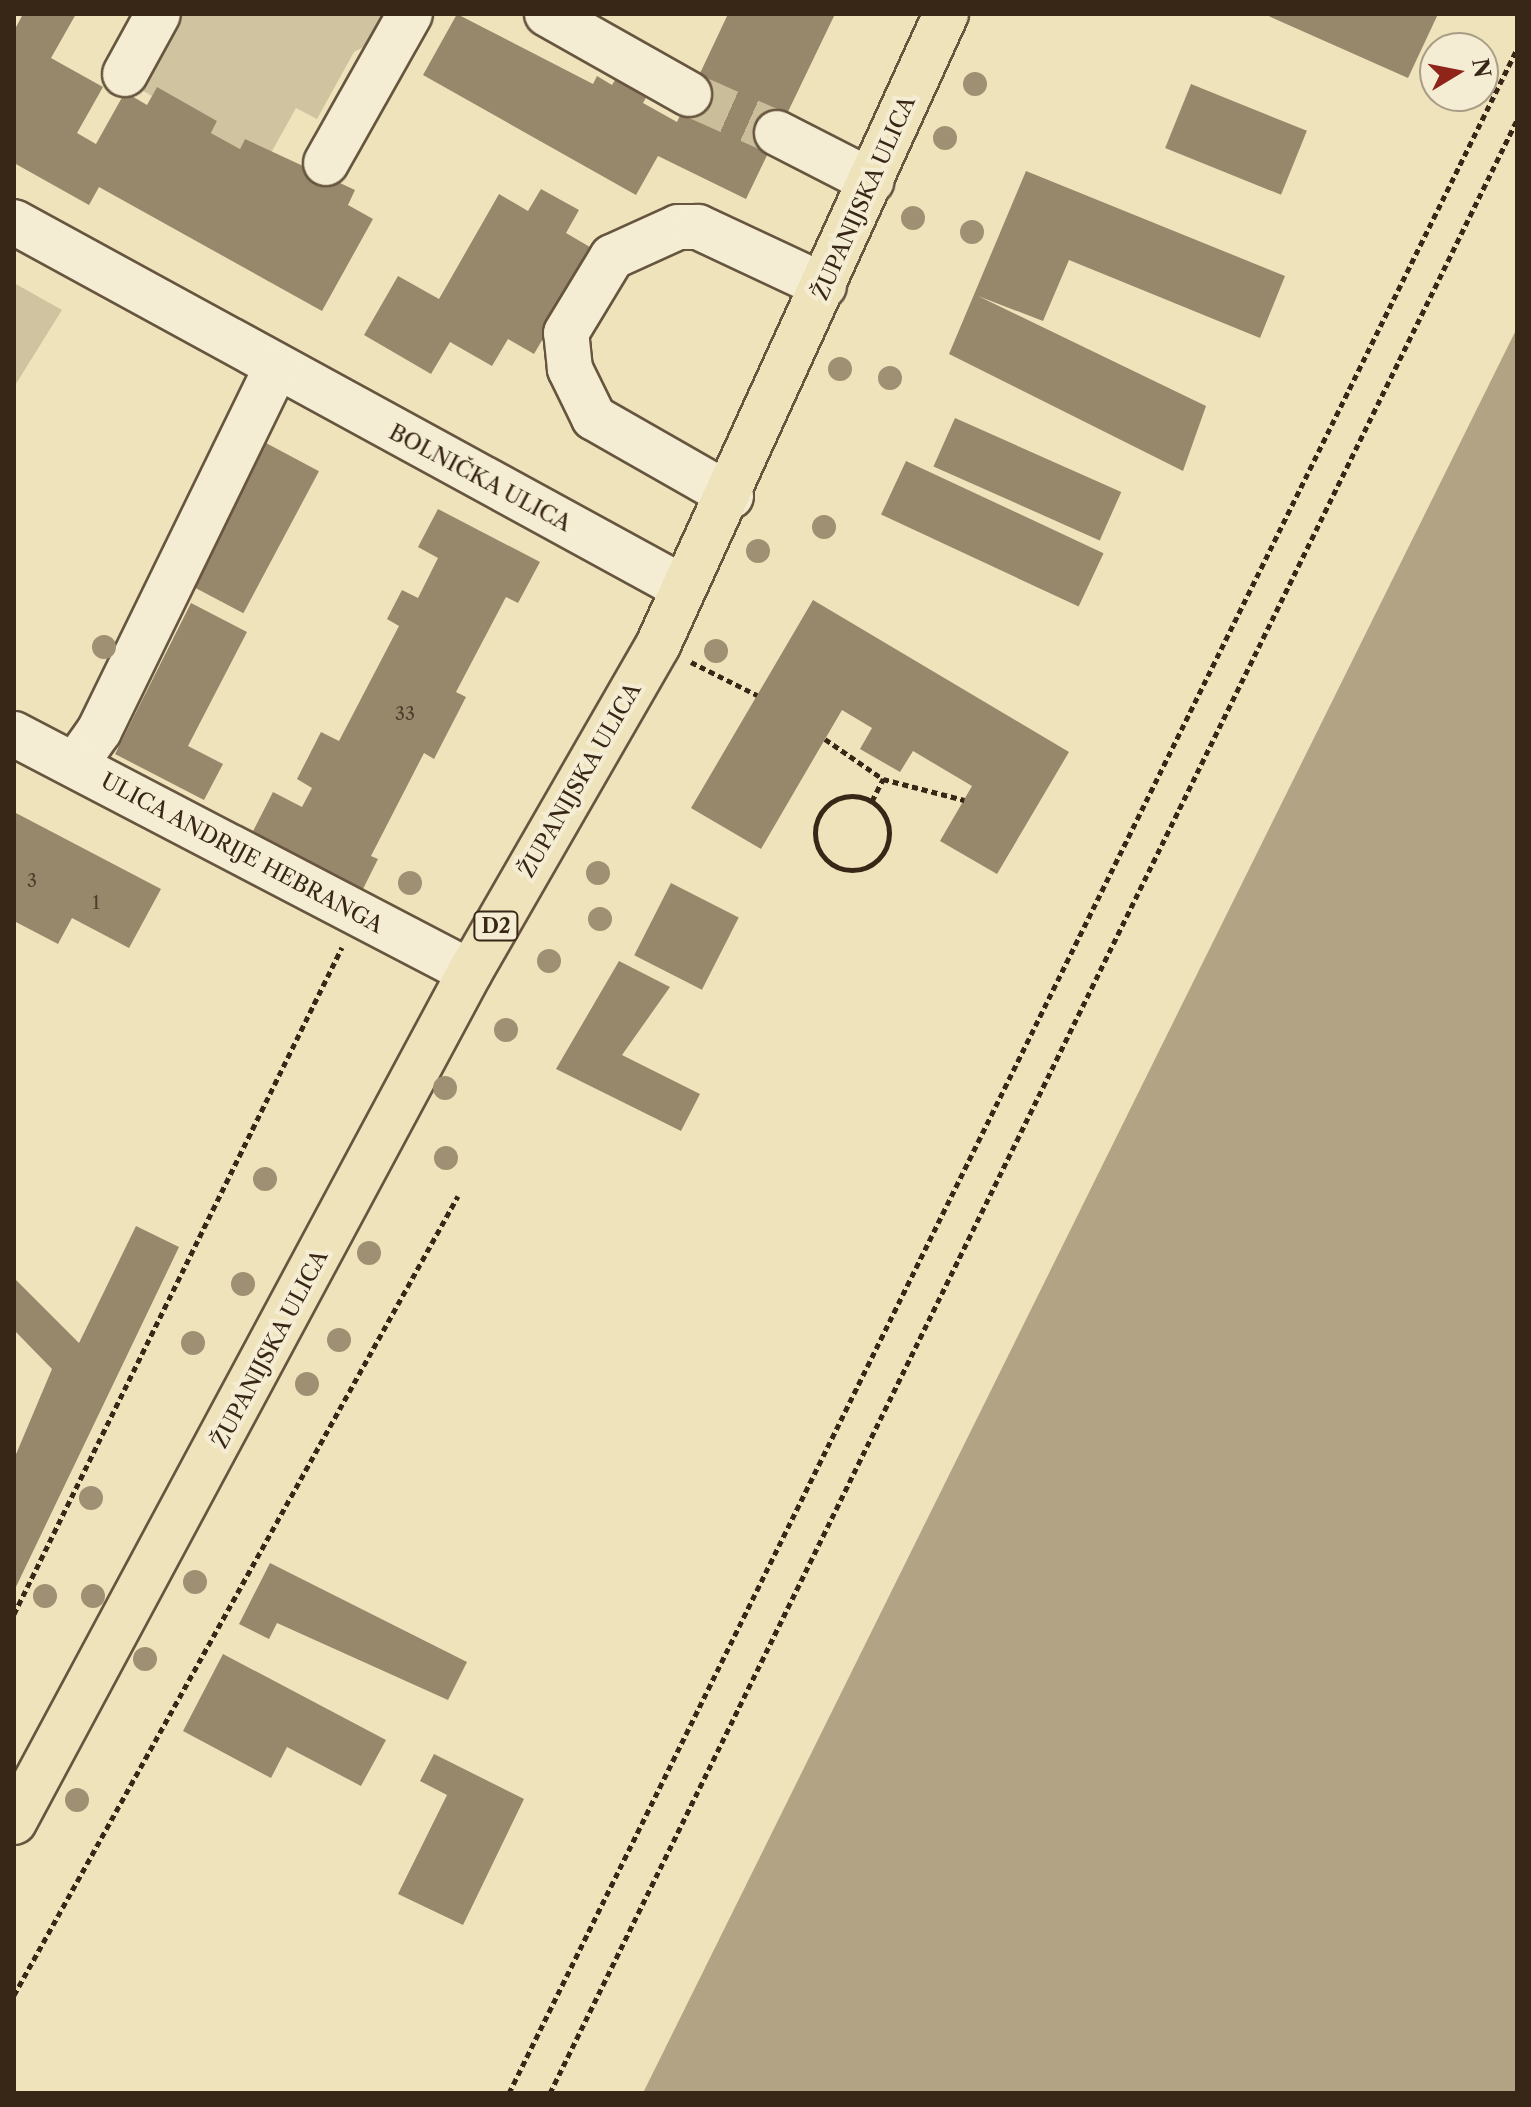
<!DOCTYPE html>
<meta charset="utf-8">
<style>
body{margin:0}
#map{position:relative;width:1531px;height:2107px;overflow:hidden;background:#efe3bb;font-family:"Libre Caslon Text",serif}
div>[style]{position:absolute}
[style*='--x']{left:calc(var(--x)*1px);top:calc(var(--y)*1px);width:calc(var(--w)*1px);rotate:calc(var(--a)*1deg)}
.green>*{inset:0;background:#d0c39f}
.water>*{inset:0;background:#b1a383}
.building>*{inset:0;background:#97886c;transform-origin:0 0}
.minor-tunnel>*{height:44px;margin-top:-22px;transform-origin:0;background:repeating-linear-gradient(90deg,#cabd9a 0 44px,transparent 0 66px)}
.path>*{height:5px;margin-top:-2.5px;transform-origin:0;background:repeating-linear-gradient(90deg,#382616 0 6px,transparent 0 10px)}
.path>.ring{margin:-2.5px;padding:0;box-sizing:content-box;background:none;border:5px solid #382616;border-radius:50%}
.roads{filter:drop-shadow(2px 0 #66553f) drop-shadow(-2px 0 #66553f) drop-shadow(0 2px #66553f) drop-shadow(0 -2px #66553f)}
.minor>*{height:44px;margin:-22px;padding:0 22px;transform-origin:22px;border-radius:22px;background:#f5edd3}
.major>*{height:44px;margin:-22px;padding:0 22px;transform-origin:22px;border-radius:22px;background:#efe3bb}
.trees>*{width:24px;height:24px;margin:-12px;border-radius:50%;background:#9f9073}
span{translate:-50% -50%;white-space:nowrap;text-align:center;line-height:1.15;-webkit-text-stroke:8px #f5edd3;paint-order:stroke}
.number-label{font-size:18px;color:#503e2c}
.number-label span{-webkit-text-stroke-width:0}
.shield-label span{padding:2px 6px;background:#f5edd3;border:2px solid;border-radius:6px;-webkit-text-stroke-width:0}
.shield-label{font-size:20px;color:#382616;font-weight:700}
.street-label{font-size:22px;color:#382616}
.frame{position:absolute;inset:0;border:16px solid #382616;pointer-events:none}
.north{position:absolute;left:1419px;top:32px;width:80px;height:80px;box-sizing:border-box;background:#f5edd3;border:2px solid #a99d87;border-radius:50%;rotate:80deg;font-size:22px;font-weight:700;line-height:32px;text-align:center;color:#382616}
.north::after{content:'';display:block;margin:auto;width:28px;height:36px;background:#8f2418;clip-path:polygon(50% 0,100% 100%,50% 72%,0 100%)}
</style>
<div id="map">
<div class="green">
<i style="clip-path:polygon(174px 14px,388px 14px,369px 44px,354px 52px,317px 119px,296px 108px,271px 153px,245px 139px,240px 149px,211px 133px,217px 121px,157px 88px,152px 96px,135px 86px)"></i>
<i style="clip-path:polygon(14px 283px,62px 310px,14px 387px)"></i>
</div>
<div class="water">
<i style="clip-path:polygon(1517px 328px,1517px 2093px,643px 2093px)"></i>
</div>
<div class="building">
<i style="clip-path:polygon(23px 14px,76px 14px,51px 58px,103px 87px,77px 133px,96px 144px,125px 92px,147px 105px,157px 87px,217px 121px,211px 133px,240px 149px,245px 139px,355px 190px,348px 205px,373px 219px,322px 311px,99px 187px,89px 205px,14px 163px,14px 31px)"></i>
<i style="clip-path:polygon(457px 14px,593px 84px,597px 76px,612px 85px,622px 68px,653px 85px,643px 103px,677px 122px,728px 14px,835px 14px,746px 199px,658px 156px,636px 195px,423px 75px)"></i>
<i style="clip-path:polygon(1264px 14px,1438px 14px,1408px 78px)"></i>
<i style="left:1191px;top:84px;width:125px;height:69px;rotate:22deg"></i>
<i style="clip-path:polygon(1026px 171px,1285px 276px,1260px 338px,1069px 260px,1043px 321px,978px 296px,1206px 406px,1183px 471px,949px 354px)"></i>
<i style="clip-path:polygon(541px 189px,579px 210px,566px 233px,595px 250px,534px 354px,508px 339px,492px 366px,450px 342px,431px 374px,364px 335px,398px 276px,439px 299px,499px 194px,528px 211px)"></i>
<i style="left:955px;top:418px;width:182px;height:53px;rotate:24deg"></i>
<i style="left:266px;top:443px;width:60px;height:161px;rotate:28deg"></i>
<i style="left:906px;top:461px;width:218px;height:59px;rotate:25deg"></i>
<i style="clip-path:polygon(438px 509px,540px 562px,518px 603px,506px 597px,456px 692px,466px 697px,434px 759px,424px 753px,371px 856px,378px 859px,360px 895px,250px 837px,273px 792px,302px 807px,312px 788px,297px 779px,321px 732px,339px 741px,399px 626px,387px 619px,402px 590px,418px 598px,438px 558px,418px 547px)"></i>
<i style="clip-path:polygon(813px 600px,1069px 752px,997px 874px,940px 841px,972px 786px,913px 751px,900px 772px,860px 749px,872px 728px,842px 710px,761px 849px,691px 808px)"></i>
<i style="clip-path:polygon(191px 603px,247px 632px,188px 746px,223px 764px,204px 800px,115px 754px)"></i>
<i style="clip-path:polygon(14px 812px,161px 889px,129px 948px,72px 918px,58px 944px,14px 921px)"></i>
<i style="left:671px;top:883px;width:76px;height:81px;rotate:27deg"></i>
<i style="clip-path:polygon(619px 961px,670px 987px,622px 1055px,700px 1094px,681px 1131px,556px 1069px)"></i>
<i style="clip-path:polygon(136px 1226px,179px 1247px,14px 1591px,14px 1459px,52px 1369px,14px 1330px,14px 1278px,79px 1343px)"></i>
<i style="clip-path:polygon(270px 1563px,467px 1662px,448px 1700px,277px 1623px,269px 1639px,239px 1624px)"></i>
<i style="clip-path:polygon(223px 1654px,386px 1740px,361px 1786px,287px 1747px,271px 1778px,183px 1731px)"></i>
<i style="clip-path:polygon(434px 1754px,524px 1799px,463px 1925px,398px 1894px,447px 1795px,420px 1781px)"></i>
</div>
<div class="minor-tunnel">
<i style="--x:689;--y:94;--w:96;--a:23.9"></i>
</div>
<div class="path">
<i style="--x:691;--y:662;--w:74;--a:26.6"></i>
<i style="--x:825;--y:739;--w:70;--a:34.6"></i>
<i style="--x:883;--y:779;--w:84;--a:14.5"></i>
<i class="ring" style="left:815px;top:796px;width:69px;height:69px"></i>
<i style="--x:872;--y:801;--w:25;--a:-63"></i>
<i style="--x:14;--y:1614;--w:743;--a:-63.81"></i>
<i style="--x:14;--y:1995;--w:914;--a:-60.94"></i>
<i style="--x:509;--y:2093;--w:2279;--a:-63.75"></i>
<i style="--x:550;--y:2093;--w:2197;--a:-63.89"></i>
</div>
<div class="roads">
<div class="minor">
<i style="--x:547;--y:14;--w:163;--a:29.4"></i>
<i style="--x:125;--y:74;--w:68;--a:-61.2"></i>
<i style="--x:777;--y:133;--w:106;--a:27.1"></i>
<i style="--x:326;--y:163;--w:171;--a:-60.6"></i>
<i style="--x:14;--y:222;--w:763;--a:28.65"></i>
<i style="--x:731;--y:496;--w:158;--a:-150.3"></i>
<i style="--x:594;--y:418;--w:55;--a:-116.1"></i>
<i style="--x:570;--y:369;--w:36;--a:-96"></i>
<i style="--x:566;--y:333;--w:89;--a:-58.8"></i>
<i style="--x:612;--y:257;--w:72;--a:-24.4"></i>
<i style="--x:678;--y:227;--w:20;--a:0"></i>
<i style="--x:698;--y:227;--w:139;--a:25.1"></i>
<i style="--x:14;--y:734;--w:514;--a:27.56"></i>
<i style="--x:75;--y:765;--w:42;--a:-54.8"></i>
<i style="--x:99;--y:731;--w:404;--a:-64"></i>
</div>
<div class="major">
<i style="--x:14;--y:1822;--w:965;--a:-61.79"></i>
<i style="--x:470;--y:972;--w:377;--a:-60.1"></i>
<i style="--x:658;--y:645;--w:694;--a:-65.47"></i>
</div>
</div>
<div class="trees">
<i style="left:975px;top:84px"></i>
<i style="left:945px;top:138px"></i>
<i style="left:913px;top:218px"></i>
<i style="left:972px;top:232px"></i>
<i style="left:840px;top:369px"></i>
<i style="left:890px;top:378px"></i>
<i style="left:824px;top:527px"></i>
<i style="left:758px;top:551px"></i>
<i style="left:104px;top:647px"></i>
<i style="left:716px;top:651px"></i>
<i style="left:598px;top:873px"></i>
<i style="left:410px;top:883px"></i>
<i style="left:600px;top:919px"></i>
<i style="left:549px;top:961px"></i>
<i style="left:506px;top:1030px"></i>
<i style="left:445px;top:1088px"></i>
<i style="left:446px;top:1158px"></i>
<i style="left:265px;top:1179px"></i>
<i style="left:369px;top:1253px"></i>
<i style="left:243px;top:1284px"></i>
<i style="left:339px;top:1340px"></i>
<i style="left:193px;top:1343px"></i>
<i style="left:307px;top:1384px"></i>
<i style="left:91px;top:1498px"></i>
<i style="left:195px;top:1582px"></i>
<i style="left:45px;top:1596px"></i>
<i style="left:93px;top:1596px"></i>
<i style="left:145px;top:1659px"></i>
<i style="left:77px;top:1800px"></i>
</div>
<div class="number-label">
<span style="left:405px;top:714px">33</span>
<span style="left:32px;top:881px">3</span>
<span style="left:96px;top:903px">1</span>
</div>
<div class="shield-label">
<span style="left:496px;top:926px">D2</span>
</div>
<div class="street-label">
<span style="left:864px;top:198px;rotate:-66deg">ŽUPANIJSKA ULICA</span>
<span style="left:480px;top:478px;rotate:28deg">BOLNIČKA ULICA</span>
<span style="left:580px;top:780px;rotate:-60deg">ŽUPANIJSKA ULICA</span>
<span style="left:242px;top:853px;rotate:28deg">ULICA ANDRIJE HEBRANGA</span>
<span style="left:270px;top:1349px;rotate:-62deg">ŽUPANIJSKA ULICA</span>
</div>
<div class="frame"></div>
<div class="north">N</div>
</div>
